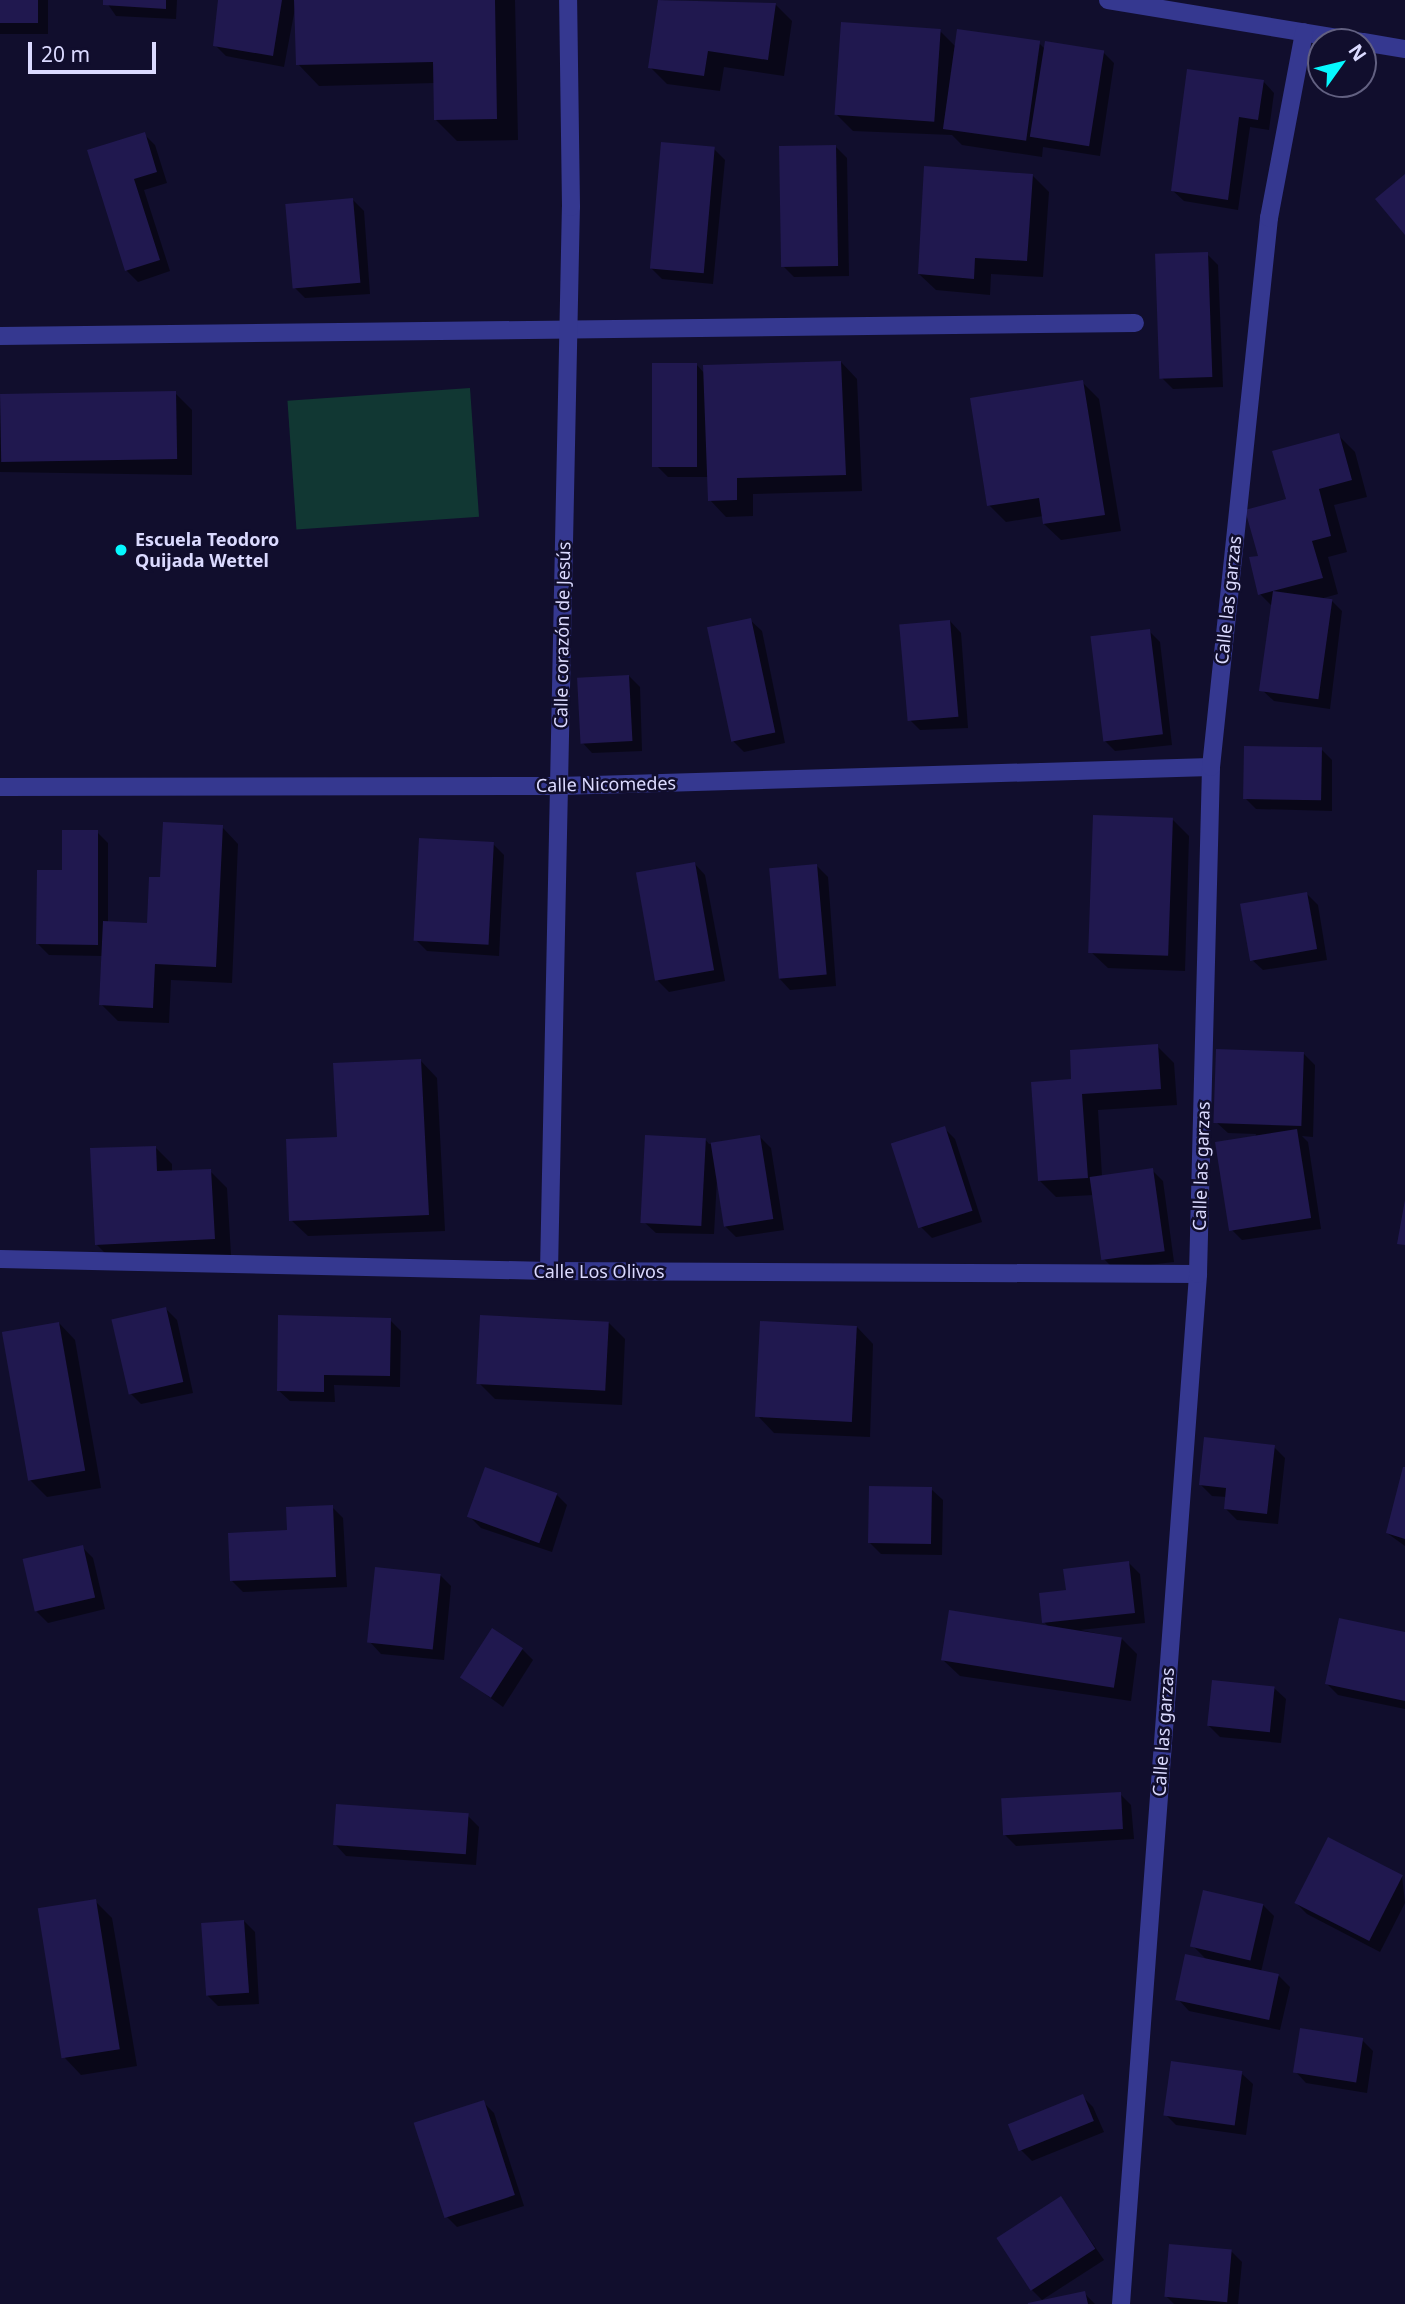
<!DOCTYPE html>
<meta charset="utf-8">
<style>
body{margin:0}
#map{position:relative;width:1405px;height:2304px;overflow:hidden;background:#110e2d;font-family:"Noto Sans",sans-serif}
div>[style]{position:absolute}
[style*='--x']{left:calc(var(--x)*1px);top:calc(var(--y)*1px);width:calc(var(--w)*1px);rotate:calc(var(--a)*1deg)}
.green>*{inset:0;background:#113733;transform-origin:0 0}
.shadow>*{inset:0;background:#0007;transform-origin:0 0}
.building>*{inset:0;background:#20184f;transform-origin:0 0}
.street>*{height:18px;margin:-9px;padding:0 9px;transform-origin:9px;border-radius:9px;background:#353890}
.dots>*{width:19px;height:19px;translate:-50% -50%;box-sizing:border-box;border:4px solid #110e2d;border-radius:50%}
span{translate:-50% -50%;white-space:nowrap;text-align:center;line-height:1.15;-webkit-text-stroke:5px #110e2d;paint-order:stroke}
.poi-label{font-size:18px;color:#dbdaff;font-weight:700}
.left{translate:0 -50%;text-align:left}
.street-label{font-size:18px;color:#dbdaff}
.north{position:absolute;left:1307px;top:28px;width:70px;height:70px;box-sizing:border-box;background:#110e2d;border:2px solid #626081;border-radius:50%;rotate:56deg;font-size:19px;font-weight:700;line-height:28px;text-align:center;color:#dbdaff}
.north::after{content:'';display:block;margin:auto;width:24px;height:32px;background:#06f8ff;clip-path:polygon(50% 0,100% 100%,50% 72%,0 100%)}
.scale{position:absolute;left:28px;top:42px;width:128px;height:32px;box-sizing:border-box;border:4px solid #dbdaff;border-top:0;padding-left:9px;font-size:21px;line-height:24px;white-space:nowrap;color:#dbdaff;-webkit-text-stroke:5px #110e2d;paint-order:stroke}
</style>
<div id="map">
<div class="green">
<i style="left:470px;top:388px;width:129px;height:183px;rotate:86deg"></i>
</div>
<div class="shadow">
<i style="left:0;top:0;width:48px;height:34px"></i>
<i style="clip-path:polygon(105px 0,177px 0,176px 19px,116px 16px)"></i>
<i style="clip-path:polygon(219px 0,515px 0,518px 140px,457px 141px,436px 120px,435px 83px,319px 86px,298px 64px,296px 3px,284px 67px,226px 56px,215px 45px)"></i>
<i style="clip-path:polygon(660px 0,776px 5px,792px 21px,784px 76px,724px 67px,720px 91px,667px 84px,650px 67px)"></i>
<i style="clip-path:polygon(940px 31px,956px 47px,1039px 43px,1046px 50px,1103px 52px,1114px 63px,1100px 156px,1043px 147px,1042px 157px,962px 145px,952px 135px,853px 131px,837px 115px)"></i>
<i style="clip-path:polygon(1263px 81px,1274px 93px,1269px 130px,1250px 127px,1238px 210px,1184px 201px,1172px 190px)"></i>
<i style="clip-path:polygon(144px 134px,155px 145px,167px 183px,144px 190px,170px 271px,138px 282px,127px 271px,89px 151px)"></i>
<i style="clip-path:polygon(836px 147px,847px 158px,849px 276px,794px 277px,783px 266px)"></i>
<i style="clip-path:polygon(714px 149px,725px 160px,713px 284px,662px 279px,651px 268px)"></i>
<i style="clip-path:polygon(1032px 175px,1049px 192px,1043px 277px,991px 274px,990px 295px,936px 290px,919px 274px)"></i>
<i style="clip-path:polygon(353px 200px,364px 211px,370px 294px,305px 298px,294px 287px)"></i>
<i style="clip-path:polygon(1207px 254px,1218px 265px,1223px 387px,1173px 389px,1162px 378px)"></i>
<i style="clip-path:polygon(841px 362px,857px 379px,862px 491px,753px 494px,753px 516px,726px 517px,710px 500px,709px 477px,668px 477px,657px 466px,696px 364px,705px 374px)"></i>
<i style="clip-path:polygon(1082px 382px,1099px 399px,1121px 531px,1061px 540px,1044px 524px,1043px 516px,1006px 522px,989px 505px)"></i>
<i style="clip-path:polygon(175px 393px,192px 410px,192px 475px,0 472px,0 397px)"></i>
<i style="clip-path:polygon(1338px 435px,1355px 452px,1367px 497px,1334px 505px,1347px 552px,1328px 557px,1338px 594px,1320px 599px,1331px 600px,1342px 611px,1330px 709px,1274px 701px,1262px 690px,1273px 607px,1260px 594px,1260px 557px,1288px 500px)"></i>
<i style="clip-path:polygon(750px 620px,762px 631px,785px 743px,744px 752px,733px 741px)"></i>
<i style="clip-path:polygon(950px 621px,961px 633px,968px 728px,920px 730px,909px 719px)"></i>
<i style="clip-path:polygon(1149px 631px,1160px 642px,1172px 745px,1115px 751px,1104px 740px)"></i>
<i style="clip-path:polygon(629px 676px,640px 687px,642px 751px,592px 753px,581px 741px)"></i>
<i style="clip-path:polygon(1321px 749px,1332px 760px,1332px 811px,1256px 809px,1245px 798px)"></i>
<i style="clip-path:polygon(1172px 819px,1189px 836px,1185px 971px,1108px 968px,1091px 952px)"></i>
<i style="clip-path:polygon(222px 827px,238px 844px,232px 983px,171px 980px,169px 1023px,118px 1021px,101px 1004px,103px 956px,49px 955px,38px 944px,63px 872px,97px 832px,108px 843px,108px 923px,148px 925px,162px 879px)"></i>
<i style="clip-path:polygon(493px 844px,504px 855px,499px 956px,427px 951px,416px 940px)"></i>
<i style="clip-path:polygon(694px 863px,705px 875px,725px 981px,669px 992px,658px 981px)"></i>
<i style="clip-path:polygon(817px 866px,828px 877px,836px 986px,790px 990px,779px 978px)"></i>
<i style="clip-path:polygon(1307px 894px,1318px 905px,1327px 960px,1263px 970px,1251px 959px)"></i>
<i style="clip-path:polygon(1157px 1046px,1174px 1063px,1177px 1105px,1098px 1110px,1102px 1176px,1152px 1170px,1163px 1181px,1174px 1262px,1114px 1269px,1103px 1258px,1094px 1195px,1056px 1197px,1039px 1180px,1073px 1081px)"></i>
<i style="clip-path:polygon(1304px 1054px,1315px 1065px,1313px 1137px,1302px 1136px,1308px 1142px,1321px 1229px,1242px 1240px,1231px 1229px,1256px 1134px,1228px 1133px,1216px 1122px)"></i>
<i style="clip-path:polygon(421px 1061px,437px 1078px,445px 1231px,308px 1236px,291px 1220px,339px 1138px)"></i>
<i style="clip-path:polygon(944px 1128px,955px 1139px,982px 1222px,932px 1238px,921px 1227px)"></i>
<i style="clip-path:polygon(760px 1137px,771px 1148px,784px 1230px,736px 1237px,725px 1226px,717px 1179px,714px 1234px,656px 1233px,644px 1222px,705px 1139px,709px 1144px)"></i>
<i style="clip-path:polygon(155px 1147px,172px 1164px,172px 1172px,210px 1171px,227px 1188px,231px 1255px,113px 1261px,96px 1244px)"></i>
<i style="clip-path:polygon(166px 1309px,177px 1320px,193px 1393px,141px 1404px,130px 1393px)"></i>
<i style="clip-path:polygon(390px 1320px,401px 1331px,400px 1387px,334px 1385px,335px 1402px,290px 1401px,278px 1390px)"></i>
<i style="clip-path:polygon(608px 1322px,625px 1339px,622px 1405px,495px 1399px,479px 1383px)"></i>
<i style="clip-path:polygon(59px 1323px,75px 1340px,101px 1488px,47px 1497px,30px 1480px)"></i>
<i style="clip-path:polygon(857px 1327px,873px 1344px,870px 1437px,774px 1433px,758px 1416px)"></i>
<i style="clip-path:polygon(1274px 1447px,1285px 1458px,1278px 1524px,1237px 1520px,1226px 1509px,1227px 1497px,1212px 1496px,1201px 1485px)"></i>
<i style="clip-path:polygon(1405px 1469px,1405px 1546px,1387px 1533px)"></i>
<i style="clip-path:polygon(931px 1489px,943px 1500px,942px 1555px,881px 1554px,870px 1543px)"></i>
<i style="clip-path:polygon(556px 1494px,567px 1505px,552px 1552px,481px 1528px,470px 1517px)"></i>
<i style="clip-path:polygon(332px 1507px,343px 1518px,347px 1587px,243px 1592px,232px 1581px,289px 1532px)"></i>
<i style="clip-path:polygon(82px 1547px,93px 1558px,105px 1609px,48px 1623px,37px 1612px)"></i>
<i style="clip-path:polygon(1129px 1563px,1140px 1574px,1145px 1623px,1080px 1630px,1121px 1638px,1137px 1654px,1131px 1701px,960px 1676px,943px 1660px,1049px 1627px,1044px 1622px,1068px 1592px)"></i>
<i style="clip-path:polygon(440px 1575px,451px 1586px,444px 1660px,381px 1654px,370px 1642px)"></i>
<i style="clip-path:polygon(1405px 1634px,1405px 1709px,1338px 1695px,1327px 1684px)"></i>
<i style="clip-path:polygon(522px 1649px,533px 1660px,503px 1707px,463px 1678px)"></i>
<i style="clip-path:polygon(1274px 1688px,1286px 1699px,1281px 1743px,1220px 1737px,1209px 1726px)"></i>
<i style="clip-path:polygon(1120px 1794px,1131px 1805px,1134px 1839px,1016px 1846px,1005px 1835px)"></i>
<i style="clip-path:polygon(468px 1816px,479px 1827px,476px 1865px,346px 1856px,335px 1844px)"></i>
<i style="clip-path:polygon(1402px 1876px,1405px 1903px,1380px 1952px,1307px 1914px,1296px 1903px)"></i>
<i style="clip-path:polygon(95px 1901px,112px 1918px,137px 2066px,81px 2075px,65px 2058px)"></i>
<i style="clip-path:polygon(1263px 1905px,1274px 1916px,1261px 1972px,1279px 1976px,1290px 1987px,1280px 2030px,1189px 2011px,1178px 1999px,1207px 1960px,1193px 1946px)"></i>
<i style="clip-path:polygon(244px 1921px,255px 1932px,259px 2004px,218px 2006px,207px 1995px)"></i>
<i style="clip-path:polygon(1362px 2040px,1373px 2051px,1367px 2093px,1306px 2083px,1295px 2071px)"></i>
<i style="clip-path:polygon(1241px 2073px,1253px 2084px,1246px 2135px,1176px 2125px,1165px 2114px)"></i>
<i style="clip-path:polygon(1082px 2096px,1093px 2107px,1104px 2132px,1032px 2161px,1021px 2150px)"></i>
<i style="clip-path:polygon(483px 2102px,494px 2113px,524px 2206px,457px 2227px,446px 2216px)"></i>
<i style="clip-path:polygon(1061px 2198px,1104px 2260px,1042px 2300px,1031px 2289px)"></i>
<i style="clip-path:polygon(1231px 2251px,1242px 2262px,1238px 2304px,1174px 2304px,1167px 2297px)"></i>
<i style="clip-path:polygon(1084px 2293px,1095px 2304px,1030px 2304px)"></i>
</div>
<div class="building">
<i style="left:0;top:0;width:38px;height:23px"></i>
<i style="clip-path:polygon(103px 0,166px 0,166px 9px,103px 5px)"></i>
<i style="clip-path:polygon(218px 0,282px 0,273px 56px,213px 46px)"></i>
<i style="clip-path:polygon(294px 0,495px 0,497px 119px,434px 120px,433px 62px,296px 65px)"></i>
<i style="clip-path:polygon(658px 0,776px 3px,768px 60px,708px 51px,704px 76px,648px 68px)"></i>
<i style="left:841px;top:22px;width:100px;height:93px;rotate:4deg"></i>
<i style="left:957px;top:29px;width:84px;height:101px;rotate:8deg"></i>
<i style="left:1045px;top:41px;width:60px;height:97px;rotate:9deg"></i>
<i style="clip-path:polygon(1187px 69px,1264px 80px,1258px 120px,1239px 117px,1228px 200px,1171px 191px)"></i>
<i style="clip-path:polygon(145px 132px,157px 172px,134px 179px,160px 260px,125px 271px,87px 150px)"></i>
<i style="left:661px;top:142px;width:54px;height:127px;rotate:5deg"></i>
<i style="left:836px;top:145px;width:121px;height:57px;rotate:89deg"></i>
<i style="clip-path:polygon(924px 166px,1033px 174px,1027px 261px,975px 258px,974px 279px,918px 274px)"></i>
<i style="clip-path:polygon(1405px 174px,1405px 235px,1375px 199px)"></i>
<i style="left:353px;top:198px;width:85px;height:68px;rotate:85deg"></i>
<i style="left:1208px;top:252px;width:125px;height:53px;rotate:88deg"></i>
<i style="clip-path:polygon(841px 361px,846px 475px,737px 478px,737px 500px,708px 501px,703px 365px)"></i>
<i style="left:652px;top:363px;width:45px;height:104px"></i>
<i style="clip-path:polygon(1083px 380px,1105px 515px,1043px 524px,1039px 498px,987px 506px,970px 398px)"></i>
<i style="left:176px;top:391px;width:68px;height:176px;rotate:89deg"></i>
<i style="clip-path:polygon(1339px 433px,1352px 480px,1319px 489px,1331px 536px,1312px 541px,1323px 578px,1258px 595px,1249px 557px,1258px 556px,1245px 510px,1286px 499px,1272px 451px)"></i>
<i style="left:1273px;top:591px;width:60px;height:101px;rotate:8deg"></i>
<i style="left:751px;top:618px;width:117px;height:45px;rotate:78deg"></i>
<i style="left:950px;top:620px;width:97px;height:51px;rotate:85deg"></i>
<i style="left:1150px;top:629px;width:106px;height:60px;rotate:83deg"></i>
<i style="left:629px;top:675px;width:66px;height:52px;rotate:87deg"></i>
<i style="left:1244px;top:746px;width:78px;height:53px;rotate:1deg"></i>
<i style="left:1093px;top:815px;width:80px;height:138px;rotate:2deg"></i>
<i style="clip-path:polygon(163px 822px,223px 825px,216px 967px,155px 964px,153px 1008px,99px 1005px,103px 921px,147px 923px,149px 877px,160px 877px)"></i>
<i style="clip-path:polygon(62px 830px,98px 830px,98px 945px,36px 944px,37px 870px,62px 870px)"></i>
<i style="left:419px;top:838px;width:75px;height:103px;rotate:3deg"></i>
<i style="left:695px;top:862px;width:110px;height:60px;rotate:80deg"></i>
<i style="left:817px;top:864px;width:111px;height:48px;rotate:85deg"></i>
<i style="left:1307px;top:892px;width:58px;height:68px;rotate:80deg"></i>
<i style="clip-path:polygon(1158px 1044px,1161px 1089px,1082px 1094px,1088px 1178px,1038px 1181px,1031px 1082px,1071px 1079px,1070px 1050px)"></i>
<i style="left:1216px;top:1049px;width:88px;height:74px;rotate:2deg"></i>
<i style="clip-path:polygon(421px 1059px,429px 1215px,289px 1221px,286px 1139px,337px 1137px,333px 1063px)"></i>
<i style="left:945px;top:1126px;width:89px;height:57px;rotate:72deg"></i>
<i style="left:1297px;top:1129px;width:90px;height:83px;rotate:81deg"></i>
<i style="left:645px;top:1135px;width:61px;height:88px;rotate:3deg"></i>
<i style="left:760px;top:1135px;width:85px;height:50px;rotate:81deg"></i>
<i style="clip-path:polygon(156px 1146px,157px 1171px,211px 1169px,215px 1239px,95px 1245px,90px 1148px)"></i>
<i style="left:1153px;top:1168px;width:84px;height:64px;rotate:82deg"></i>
<i style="clip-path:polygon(1405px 1200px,1405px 1245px,1397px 1244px)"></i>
<i style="left:166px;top:1307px;width:77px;height:56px;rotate:77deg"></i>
<i style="clip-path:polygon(278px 1315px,391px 1318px,390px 1376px,324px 1375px,324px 1392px,277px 1391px)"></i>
<i style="left:480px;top:1315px;width:129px;height:69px;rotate:3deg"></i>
<i style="left:760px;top:1321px;width:97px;height:96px;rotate:3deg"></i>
<i style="left:59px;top:1322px;width:151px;height:58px;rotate:80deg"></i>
<i style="clip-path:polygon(1204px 1437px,1275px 1445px,1267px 1514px,1224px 1509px,1226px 1488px,1199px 1485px)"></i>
<i style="left:485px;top:1467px;width:77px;height:53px;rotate:20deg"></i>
<i style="clip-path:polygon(1403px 1467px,1405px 1467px,1405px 1539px,1386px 1533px)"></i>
<i style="left:869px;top:1486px;width:63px;height:57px;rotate:1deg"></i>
<i style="clip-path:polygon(333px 1505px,336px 1577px,230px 1581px,228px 1533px,287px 1530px,286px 1507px)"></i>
<i style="left:83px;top:1545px;width:54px;height:62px;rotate:77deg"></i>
<i style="clip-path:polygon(1129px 1561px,1135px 1613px,1042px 1623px,1039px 1593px,1066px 1590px,1063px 1569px)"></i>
<i style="left:375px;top:1567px;width:66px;height:76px;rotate:6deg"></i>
<i style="left:949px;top:1610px;width:175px;height:51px;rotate:9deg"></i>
<i style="clip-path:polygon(1339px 1618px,1405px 1632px,1405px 1701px,1325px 1684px)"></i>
<i style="left:492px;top:1628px;width:37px;height:59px;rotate:33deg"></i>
<i style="left:1212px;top:1680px;width:63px;height:46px;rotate:6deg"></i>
<i style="left:1121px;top:1792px;width:37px;height:120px;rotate:87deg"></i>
<i style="left:336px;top:1804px;width:133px;height:41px;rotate:4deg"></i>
<i style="left:1328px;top:1837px;width:84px;height:74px;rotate:27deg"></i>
<i style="left:1203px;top:1890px;width:62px;height:58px;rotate:13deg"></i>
<i style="left:96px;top:1899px;width:152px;height:59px;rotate:81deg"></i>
<i style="left:244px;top:1920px;width:73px;height:43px;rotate:86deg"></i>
<i style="left:1185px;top:1954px;width:96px;height:47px;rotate:12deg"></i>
<i style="left:1300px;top:2028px;width:64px;height:45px;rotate:9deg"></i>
<i style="left:1171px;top:2061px;width:72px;height:55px;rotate:8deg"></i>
<i style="left:1083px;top:2094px;width:29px;height:81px;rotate:68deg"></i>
<i style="left:484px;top:2100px;width:100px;height:74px;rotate:72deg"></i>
<i style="left:1061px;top:2196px;width:63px;height:77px;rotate:57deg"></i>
<i style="left:1169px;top:2244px;width:63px;height:53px;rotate:5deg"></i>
<i style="clip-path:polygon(1085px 2291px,1088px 2304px,1028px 2304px,1028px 2303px)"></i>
</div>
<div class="street">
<i style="--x:1108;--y:0;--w:257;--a:9.4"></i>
<i style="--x:1363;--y:42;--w:43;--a:9.5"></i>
<i style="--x:0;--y:336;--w:1135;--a:-0.66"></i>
<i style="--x:0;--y:787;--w:559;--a:-0.1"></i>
<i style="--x:559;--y:786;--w:652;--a:-1.67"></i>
<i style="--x:0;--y:1259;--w:549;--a:1.25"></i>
<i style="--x:549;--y:1271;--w:649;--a:0.26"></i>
<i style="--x:549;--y:1271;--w:1064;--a:-88.82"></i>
<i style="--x:571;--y:207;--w:207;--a:-90.8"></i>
<i style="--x:1121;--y:2304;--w:1033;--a:-85.72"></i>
<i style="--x:1198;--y:1274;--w:507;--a:-88.53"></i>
<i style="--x:1211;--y:767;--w:552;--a:-83.97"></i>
<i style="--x:1269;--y:218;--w:189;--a:-79.3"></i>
</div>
<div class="dots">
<i style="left:121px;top:550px;background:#06f8ff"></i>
</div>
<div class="poi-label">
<span class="left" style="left:135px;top:550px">Escuela Teodoro<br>Quijada Wettel</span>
</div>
<div class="street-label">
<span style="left:1228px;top:600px;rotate:-84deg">Calle las garzas</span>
<span style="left:562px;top:635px;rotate:-89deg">Calle corazón de Jesús</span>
<span style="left:606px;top:784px;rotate:-1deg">Calle Nicomedes</span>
<span style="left:1201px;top:1166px;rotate:-88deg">Calle las garzas</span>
<span style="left:599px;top:1271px">Calle Los Olivos</span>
<span style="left:1163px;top:1732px;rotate:-86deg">Calle las garzas</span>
</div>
<div class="north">N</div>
<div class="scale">20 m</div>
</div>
